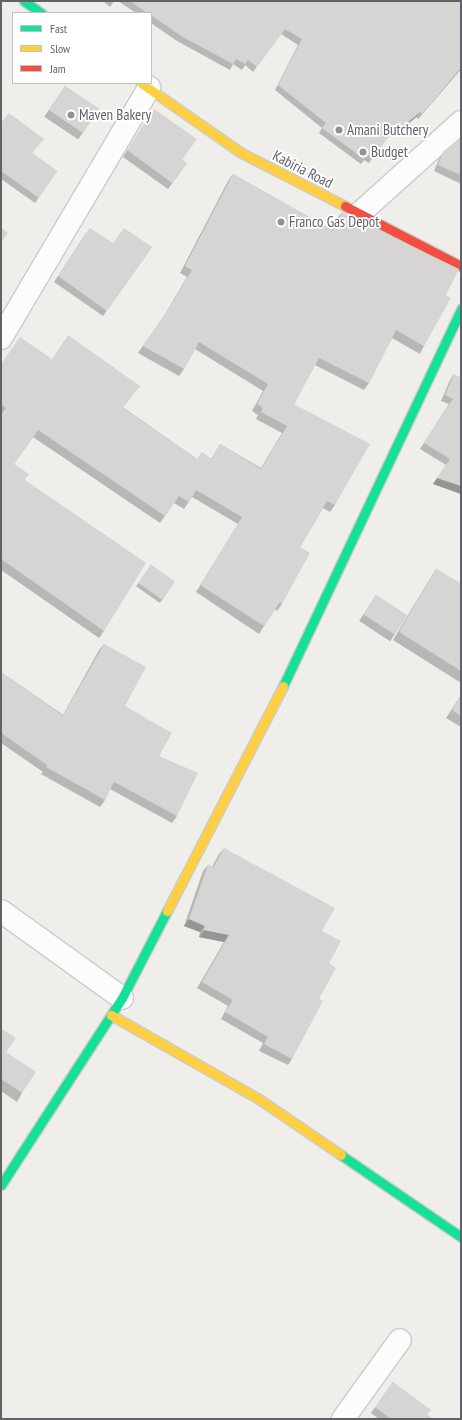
<!DOCTYPE html>
<style>
body{margin:0}
#map{position:relative;width:462px;height:1420px;overflow:hidden;background:#efeeea;font-family:"PT Sans Narrow",sans-serif}
div>[style]{position:absolute}
[style*='--x']{left:calc(var(--x)*1px);top:calc(var(--y)*1px);width:calc(var(--w)*1px);rotate:calc(var(--a)*1deg)}
.roads{filter:drop-shadow(1px 0 #cbcccc) drop-shadow(-1px 0 #cbcccc) drop-shadow(0 1px #cbcccc) drop-shadow(0 -1px #cbcccc)}
.street>*{height:22px;margin:-11px;padding:0 11px;transform-origin:11px;border-radius:11px;background:#fdfcfc}
.fast>*{height:9px;margin:-4.5px;padding:0 4.5px;transform-origin:4.5px;border-radius:4.5px;background:#16e098}
.slow>*{height:9px;margin:-4.5px;padding:0 4.5px;transform-origin:4.5px;border-radius:4.5px;background:#ffcf43}
.jam>*{height:9px;margin:-4.5px;padding:0 4.5px;transform-origin:4.5px;border-radius:4.5px;background:#f24e42}
.wall>*{inset:0;background:#b8b7b5;transform-origin:0 0}
.shaded-wall>*{inset:0;background:#969594}
.building>*{inset:0;background:#d6d5d3;transform-origin:0 0}
.dots>*{width:11px;height:11px;translate:-50% -50%;box-sizing:border-box;border:2px solid #fff;border-radius:50%}
span{translate:-50% -50%;white-space:nowrap;text-align:center;line-height:1.15;-webkit-text-stroke:3.5px #fff;paint-order:stroke}
.poi-label{font-size:15px;color:#5f6368}
.left{translate:0 -50%;text-align:left}
.street-label{font-size:15px;color:#5f6368}
.frame{position:absolute;inset:0;border:2px solid #5f6368;pointer-events:none}
.legend{position:absolute;left:12px;top:12px;width:140px;height:72px;box-sizing:border-box;background:#fff;border:1px solid #bfc1c3;margin:0;padding:5px 7px;list-style:none;font-size:12px;color:#5f6368}
.legend li{display:flex;align-items:center;gap:8px;height:20px}
.legend b{width:20px;border:1px solid #bfc1c3}
</style>
<div id="map">
<div class="roads">
<div class="street">
<i style="--x:359;--y:214;--w:137;--a:-42"></i>
<i style="--x:1;--y:338;--w:291;--a:-59.4"></i>
<i style="--x:1;--y:911;--w:149;--a:35.7"></i>
<i style="--x:343;--y:1419;--w:97;--a:-54.2"></i>
</div>
<div class="fast">
<i style="--x:24;--y:1;--w:21;--a:35"></i>
<i style="--x:283;--y:686;--w:417;--a:-64.7"></i>
<i style="--x:341;--y:1155;--w:145;--a:34.3"></i>
<i style="--x:1;--y:1185;--w:223;--a:-57.1"></i>
<i style="--x:122;--y:998;--w:98;--a:-62.7"></i>
</div>
<div class="slow">
<i style="--x:141;--y:83;--w:121;--a:34.9"></i>
<i style="--x:240;--y:152;--w:118;--a:27.2"></i>
<i style="--x:167;--y:911;--w:253;--a:-62.7"></i>
<i style="--x:111;--y:1015;--w:170;--a:29.6"></i>
<i style="--x:259;--y:1099;--w:99;--a:34.3"></i>
</div>
<div class="jam">
<i style="--x:345;--y:206;--w:131;--a:27.3"></i>
</div>
</div>
<div class="wall">
<i style="clip-path:polygon(103px 1px,114px 1px,110px 7px)"></i>
<i style="clip-path:polygon(118px 1px,461px 1px,461px 69px,418px 119px,416px 117px,397px 134px,393px 130px,369px 163px,364px 160px,361px 164px,319px 133px,322px 128px,275px 90px,298px 45px,281px 34px,253px 72px,245px 65px,242px 70px,233px 64px,230px 70px,177px 41px,151px 23px,151px 13px,136px 13px)"></i>
<i style="left:65px;top:86px;width:41px;height:37px;rotate:34deg"></i>
<i style="clip-path:polygon(154px 109px,182px 160px,187px 163px,168px 189px,123px 157px)"></i>
<i style="clip-path:polygon(1px 123px,33px 154px,57px 171px,35px 203px,1px 179px)"></i>
<i style="clip-path:polygon(461px 137px,461px 184px,434px 171px,439px 159px,443px 152px)"></i>
<i style="clip-path:polygon(233px 174px,332px 230px,337px 219px,342px 212px,446px 295px,424px 346px,420px 354px,392px 338px,369px 383px,364px 390px,315px 365px,294px 404px,335px 505px,330px 512px,323px 508px,300px 547px,282px 604px,277px 611px,275px 609px,259px 634px,196px 592px,238px 524px,192px 497px,184px 509px,174px 503px,160px 523px,33px 437px,14px 464px,25px 480px,104px 631px,99px 638px,1px 570px,1px 363px,124px 408px,197px 459px,212px 458px,220px 444px,261px 468px,282px 433px,256px 419px,258px 415px,252px 411px,263px 391px,195px 349px,184px 369px,179px 376px,138px 353px,164px 316px,187px 277px,180px 273px,228px 181px)"></i>
<i style="clip-path:polygon(86px 233px,113px 243px,152px 247px,103px 316px,54px 282px)"></i>
<i style="clip-path:polygon(454px 374px,461px 494px,433px 484px,446px 465px,420px 449px,449px 404px,441px 401px,450px 380px)"></i>
<i style="left:151px;top:565px;width:29px;height:26px;rotate:35deg"></i>
<i style="clip-path:polygon(436px 569px,461px 584px,461px 683px,393px 640px,431px 577px)"></i>
<i style="left:376px;top:595px;width:37px;height:31px;rotate:33deg"></i>
<i style="clip-path:polygon(104px 644px,125px 706px,159px 756px,177px 816px,172px 823px,110px 789px,105px 800px,100px 807px,41px 774px,43px 772px,1px 743px,1px 672px,63px 715px,99px 650px)"></i>
<i style="clip-path:polygon(461px 695px,461px 727px,446px 718px)"></i>
<i style="clip-path:polygon(224px 848px,322px 931px,329px 963px,319px 999px,292px 1059px,288px 1065px,259px 1051px,263px 1043px,221px 1019px,228px 1006px,197px 988px,224px 942px,199px 937px,200px 932px,184px 926px,203px 871px,208px 865px,212px 867px,219px 854px)"></i>
<i style="clip-path:polygon(1px 1028px,6px 1052px,22px 1093px,17px 1102px,1px 1091px)"></i>
<i style="clip-path:polygon(393px 1382px,427px 1415px,433px 1419px,379px 1419px,371px 1413px)"></i>
</div>
<div class="shaded-wall">
<i style="clip-path:polygon(461px 68px,461px 69px,418px 119px,422px 114px)"></i>
<i style="clip-path:polygon(420px 112px,416px 117px,397px 134px,400px 129px)"></i>
<i style="clip-path:polygon(437px 478px,461px 486px,461px 494px,433px 484px)"></i>
<i style="clip-path:polygon(189px 919px,205px 926px,200px 932px,184px 926px)"></i>
<i style="clip-path:polygon(204px 930px,229px 935px,224px 942px,199px 937px)"></i>
</div>
<div class="building">
<i style="clip-path:polygon(130px 1px,461px 1px,461px 68px,422px 114px,420px 112px,400px 129px,397px 125px,372px 158px,368px 155px,364px 159px,322px 128px,326px 123px,278px 85px,302px 39px,285px 29px,257px 67px,248px 60px,245px 64px,236px 59px,233px 64px,181px 36px,151px 15px,151px 13px,147px 13px)"></i>
<i style="left:65px;top:86px;width:41px;height:29px;rotate:34deg"></i>
<i style="clip-path:polygon(154px 109px,197px 139px,182px 160px,187px 163px,172px 183px,127px 150px)"></i>
<i style="clip-path:polygon(9px 113px,44px 139px,32px 153px,57px 171px,39px 198px,1px 171px,1px 123px)"></i>
<i style="clip-path:polygon(461px 137px,461px 175px,438px 165px,443px 152px)"></i>
<i style="clip-path:polygon(233px 174px,333px 231px,342px 212px,459px 269px,446px 295px,451px 298px,424px 346px,396px 330px,369px 383px,319px 358px,294px 404px,370px 444px,335px 505px,327px 501px,300px 547px,310px 553px,282px 604px,280px 602px,264px 626px,200px 585px,242px 517px,196px 490px,189px 502px,179px 496px,165px 516px,38px 430px,14px 464px,29px 474px,25px 480px,146px 563px,104px 631px,1px 559px,1px 415px,6px 408px,1px 404px,1px 372px,2px 371px,1px 370px,1px 364px,20px 337px,52px 359px,68px 335px,140px 386px,123px 408px,197px 459px,202px 452px,212px 459px,220px 444px,261px 469px,287px 426px,261px 412px,263px 408px,257px 404px,268px 384px,199px 342px,184px 369px,143px 346px,168px 310px,192px 270px,185px 266px)"></i>
<i style="clip-path:polygon(1px 227px,8px 233px,1px 243px)"></i>
<i style="clip-path:polygon(90px 228px,113px 243px,124px 228px,152px 247px,107px 311px,58px 276px)"></i>
<i style="clip-path:polygon(454px 374px,461px 378px,461px 486px,437px 478px,450px 459px,424px 443px,453px 399px,445px 395px)"></i>
<i style="left:151px;top:565px;width:29px;height:22px;rotate:35deg"></i>
<i style="clip-path:polygon(436px 569px,461px 584px,461px 671px,399px 632px)"></i>
<i style="left:376px;top:595px;width:37px;height:23px;rotate:33deg"></i>
<i style="clip-path:polygon(104px 644px,146px 667px,125px 706px,172px 733px,159px 756px,198px 773px,177px 816px,114px 782px,105px 800px,46px 767px,47px 765px,1px 733px,1px 672px,63px 716px)"></i>
<i style="clip-path:polygon(461px 696px,461px 716px,452px 710px)"></i>
<i style="clip-path:polygon(224px 848px,335px 908px,322px 931px,341px 941px,329px 963px,336px 968px,319px 999px,323px 1001px,292px 1059px,264px 1044px,268px 1037px,225px 1012px,233px 1000px,202px 982px,229px 935px,204px 930px,205px 926px,189px 919px,208px 865px,213px 868px)"></i>
<i style="clip-path:polygon(1px 1028px,16px 1038px,6px 1052px,36px 1072px,22px 1093px,1px 1079px)"></i>
<i style="clip-path:polygon(393px 1382px,431px 1410px,427px 1415px,433px 1419px,391px 1419px,375px 1407px)"></i>
</div>
<div class="dots">
<i style="left:71px;top:115px;background:#919496"></i>
<i style="left:339px;top:130px;background:#919496"></i>
<i style="left:363px;top:152px;background:#919496"></i>
<i style="left:281px;top:222px;background:#919496"></i>
</div>
<div class="poi-label">
<span class="left" style="left:79px;top:115px">Maven Bakery</span>
<span class="left" style="left:347px;top:130px">Amani Butchery</span>
<span class="left" style="left:371px;top:152px">Budget</span>
<span class="left" style="left:289px;top:222px">Franco Gas Depot</span>
</div>
<div class="street-label">
<span style="left:303px;top:169px;rotate:27deg">Kabiria Road</span>
</div>
<div class="frame"></div>
<ul class="legend">
<li><b style="height:5px;background:#16e098"></b>Fast</li>
<li><b style="height:5px;background:#ffcf43"></b>Slow</li>
<li><b style="height:5px;background:#f24e42"></b>Jam</li>
</ul>
</div>
